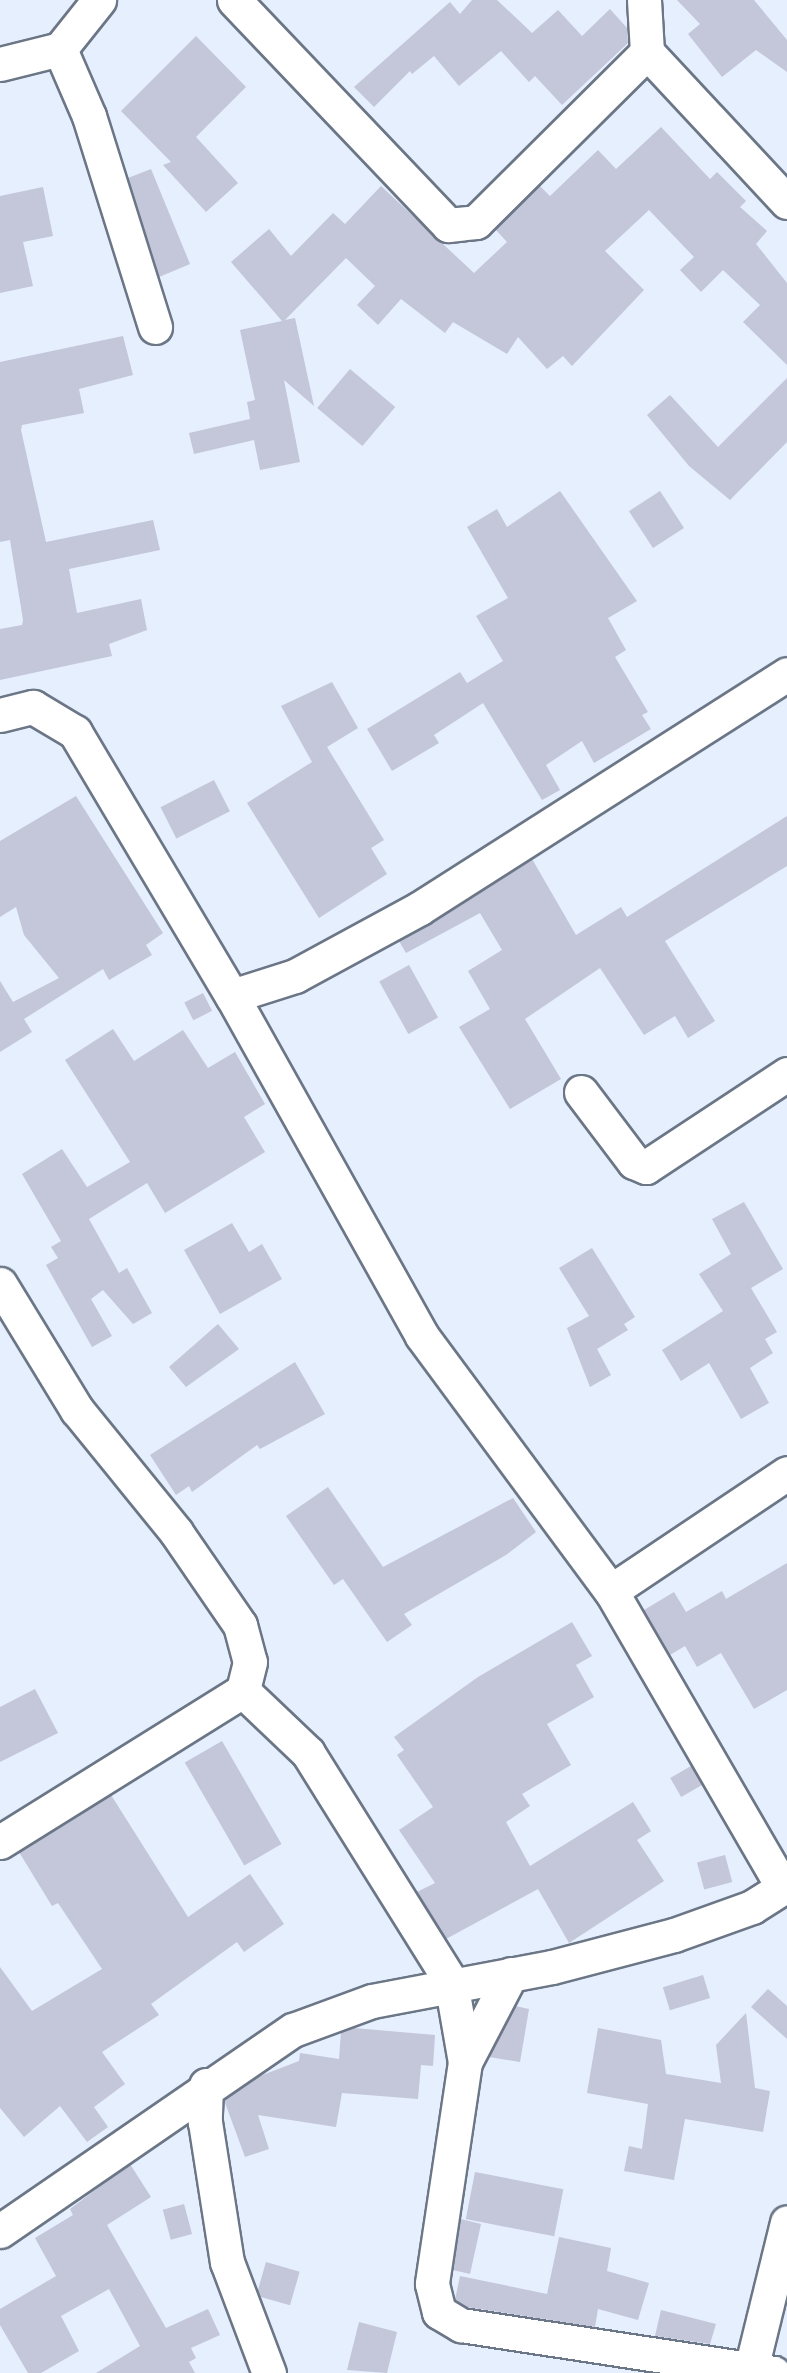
<!DOCTYPE html>
<style>
body{margin:0}
#map{position:relative;width:787px;height:2373px;overflow:hidden;background:#e5effd;font-family:Cabin,sans-serif}
div>[style]{position:absolute}
[style*='--x']{left:calc(var(--x)*1px);top:calc(var(--y)*1px);width:calc(var(--w)*1px);rotate:calc(var(--a)*1deg)}
.building>*{inset:0;background:#c4c6da;transform-origin:0 0}
.roads{filter:drop-shadow(2px 0 #6b7686) drop-shadow(-2px 0 #6b7686) drop-shadow(0 2px #6b7686) drop-shadow(0 -2px #6b7686)}
.minor>*{height:33px;margin:-16.5px;padding:0 16.5px;transform-origin:16.5px;border-radius:16.5px;background:#fff}
span{translate:-50% -50%;white-space:nowrap;text-align:center;line-height:1.15;-webkit-text-stroke:4.5px #e5effd;paint-order:stroke}
</style>
<div id="map">
<div class="building">
<i style="clip-path:polygon(472px 0,497px 0,532px 33px,558px 10px,582px 36px,610px 9px,627px 28px,628px 43px,562px 105px,535px 76px,529px 82px,501px 51px,459px 86px,434px 56px,412px 74px,410px 71px,374px 107px,354px 87px,450px 2px,460px 14px)"></i>
<i style="clip-path:polygon(677px 0,754px 0,787px 40px,787px 72px,756px 50px,722px 77px,688px 34px,700px 24px)"></i>
<i style="clip-path:polygon(196px 36px,246px 87px,196px 137px,238px 183px,206px 212px,163px 165px,171px 162px,121px 111px)"></i>
<i style="clip-path:polygon(661px 127px,710px 179px,717px 172px,746px 201px,740px 207px,767px 231px,756px 244px,787px 283px,787px 365px,743px 322px,760px 305px,723px 270px,701px 292px,680px 270px,694px 257px,649px 210px,605px 251px,644px 290px,572px 366px,563px 356px,547px 369px,518px 337px,507px 354px,453px 322px,445px 333px,401px 299px,378px 325px,357px 305px,375px 286px,346px 258px,285px 320px,295px 318px,314px 406px,284px 380px,300px 462px,260px 470px,254px 440px,194px 454px,189px 433px,250px 419px,247px 402px,255px 400px,240px 330px,282px 321px,231px 262px,269px 229px,291px 256px,333px 213px,345px 224px,381px 186px,474px 273px,507px 242px,495px 229px,540px 186px,550px 196px,598px 150px,616px 169px)"></i>
<i style="clip-path:polygon(151px 169px,190px 264px,159px 277px,128px 178px)"></i>
<i style="clip-path:polygon(43px 187px,53px 236px,23px 242px,33px 286px,0 293px,0 196px)"></i>
<i style="clip-path:polygon(123px 336px,133px 375px,79px 389px,84px 413px,22px 425px,21px 430px,46px 542px,153px 520px,160px 550px,69px 569px,77px 613px,141px 599px,147px 630px,109px 644px,112px 656px,0 680px,0 629px,22px 625px,23px 620px,10px 540px,0 542px,0 362px)"></i>
<i style="left:350px;top:369px;width:59px;height:51px;rotate:40deg"></i>
<i style="clip-path:polygon(787px 378px,787px 442px,730px 500px,689px 466px,647px 415px,670px 395px,718px 447px)"></i>
<i style="clip-path:polygon(560px 491px,637px 601px,608px 618px,626px 650px,615px 657px,648px 712px,642px 715px,651px 729px,594px 763px,582px 741px,546px 765px,560px 790px,542px 800px,483px 703px,434px 735px,439px 743px,392px 771px,367px 729px,460px 672px,467px 683px,503px 661px,476px 616px,508px 598px,467px 527px,497px 509px,507px 527px)"></i>
<i style="left:660px;top:491px;width:44px;height:37px;rotate:57deg"></i>
<i style="clip-path:polygon(332px 682px,358px 728px,327px 747px,384px 840px,371px 848px,387px 874px,319px 918px,247px 803px,312px 762px,281px 706px)"></i>
<i style="left:214px;top:780px;width:35px;height:60px;rotate:63deg"></i>
<i style="clip-path:polygon(76px 796px,163px 933px,146px 945px,152px 955px,109px 980px,103px 969px,24px 1019px,32px 1032px,0 1052px,0 981px,13px 1002px,59px 978px,24px 935px,16px 907px,0 917px,0 841px)"></i>
<i style="clip-path:polygon(787px 816px,787px 866px,665px 941px,715px 1021px,688px 1038px,675px 1016px,644px 1035px,600px 968px,525px 1019px,561px 1079px,510px 1109px,459px 1027px,490px 1009px,468px 971px,502px 950px,480px 913px,406px 953px,399px 941px,532px 859px,576px 935px,621px 907px,627px 917px)"></i>
<i style="left:409px;top:965px;width:60px;height:34px;rotate:61deg"></i>
<i style="left:203px;top:993px;width:20px;height:21px;rotate:63deg"></i>
<i style="clip-path:polygon(113px 1029px,134px 1061px,183px 1030px,208px 1068px,235px 1052px,265px 1104px,244px 1117px,265px 1152px,165px 1213px,147px 1183px,89px 1219px,119px 1273px,127px 1268px,152px 1313px,133px 1324px,103px 1290px,91px 1299px,112px 1336px,92px 1347px,46px 1265px,58px 1258px,51px 1247px,61px 1241px,22px 1174px,62px 1149px,87px 1187px,130px 1162px,65px 1060px)"></i>
<i style="clip-path:polygon(744px 1202px,783px 1269px,751px 1288px,777px 1332px,765px 1339px,773px 1353px,750px 1368px,769px 1403px,741px 1419px,709px 1363px,681px 1381px,662px 1350px,723px 1311px,699px 1274px,731px 1254px,712px 1219px)"></i>
<i style="clip-path:polygon(232px 1223px,249px 1252px,262px 1244px,282px 1279px,220px 1314px,184px 1250px)"></i>
<i style="clip-path:polygon(592px 1248px,635px 1317px,624px 1324px,628px 1330px,597px 1349px,611px 1375px,590px 1387px,567px 1328px,589px 1316px,559px 1268px)"></i>
<i style="clip-path:polygon(218px 1324px,239px 1349px,186px 1387px,169px 1367px)"></i>
<i style="clip-path:polygon(295px 1362px,325px 1414px,260px 1449px,257px 1445px,192px 1492px,189px 1486px,176px 1495px,150px 1455px)"></i>
<i style="clip-path:polygon(328px 1487px,383px 1567px,513px 1498px,536px 1532px,506px 1555px,404px 1614px,412px 1625px,387px 1642px,343px 1579px,334px 1585px,286px 1516px)"></i>
<i style="clip-path:polygon(787px 1563px,787px 1690px,754px 1709px,721px 1653px,697px 1667px,685px 1646px,670px 1655px,644px 1610px,674px 1592px,686px 1612px,722px 1591px,726px 1599px)"></i>
<i style="clip-path:polygon(572px 1622px,592px 1656px,576px 1665px,594px 1697px,547px 1724px,571px 1765px,522px 1794px,530px 1806px,506px 1822px,530px 1866px,633px 1802px,651px 1831px,637px 1840px,664px 1881px,569px 1943px,538px 1889px,446px 1939px,417px 1892px,435px 1883px,399px 1830px,433px 1807px,397px 1755px,404px 1750px,394px 1737px,478px 1677px)"></i>
<i style="clip-path:polygon(35px 1689px,58px 1733px,0 1762px,0 1707px)"></i>
<i style="left:222px;top:1741px;width:119px;height:43px;rotate:60deg"></i>
<i style="left:691px;top:1766px;width:22px;height:24px;rotate:60deg"></i>
<i style="clip-path:polygon(111px 1795px,188px 1917px,250px 1874px,284px 1924px,244px 1952px,237px 1942px,151px 2004px,159px 2015px,102px 2052px,125px 2084px,94px 2107px,108px 2127px,87px 2142px,60px 2106px,24px 2137px,0 2108px,0 1967px,32px 2011px,102px 1969px,58px 1903px,52px 1906px,19px 1852px)"></i>
<i style="left:725px;top:1855px;width:28px;height:29px;rotate:75deg"></i>
<i style="left:703px;top:1975px;width:24px;height:42px;rotate:73deg"></i>
<i style="clip-path:polygon(768px 1989px,787px 2006px,787px 2039px,751px 2007px)"></i>
<i style="clip-path:polygon(515px 2006px,529px 2009px,520px 2062px,489px 2057px)"></i>
<i style="clip-path:polygon(746px 2013px,755px 2088px,770px 2091px,763px 2132px,685px 2119px,674px 2180px,624px 2171px,629px 2146px,642px 2149px,648px 2104px,587px 2093px,598px 2028px,661px 2040px,666px 2074px,721px 2083px,716px 2045px)"></i>
<i style="clip-path:polygon(354px 2028px,435px 2035px,433px 2066px,421px 2065px,418px 2099px,342px 2093px,336px 2127px,258px 2115px,269px 2149px,245px 2157px,224px 2100px,260px 2076px,299px 2061px,300px 2053px,339px 2059px,341px 2032px)"></i>
<i style="clip-path:polygon(130px 2164px,151px 2197px,107px 2225px,166px 2328px,208px 2309px,220px 2335px,191px 2348px,196px 2358px,189px 2362px,195px 2373px,96px 2373px,140px 2346px,109px 2289px,61px 2316px,79px 2351px,41px 2373px,28px 2373px,0 2325px,0 2309px,56px 2276px,35px 2238px,73px 2215px,70px 2209px)"></i>
<i style="left:475px;top:2172px;width:90px;height:48px;rotate:11deg"></i>
<i style="left:184px;top:2204px;width:31px;height:22px;rotate:75deg"></i>
<i style="clip-path:polygon(461px 2219px,481px 2224px,470px 2274px,453px 2270px)"></i>
<i style="clip-path:polygon(559px 2237px,611px 2248px,607px 2271px,649px 2283px,638px 2320px,598px 2309px,595px 2327px,467px 2307px,455px 2300px,460px 2276px,547px 2294px)"></i>
<i style="left:266px;top:2262px;width:35px;height:35px;rotate:16deg"></i>
<i style="clip-path:polygon(661px 2310px,716px 2324px,710px 2344px,655px 2336px)"></i>
<i style="clip-path:polygon(359px 2322px,397px 2332px,387px 2373px,347px 2370px)"></i>
</div>
<div class="roads">
<div class="minor">
<i style="--x:234;--y:0;--w:311;--a:46.4"></i>
<i style="--x:448;--y:225;--w:28;--a:-6"></i>
<i style="--x:476;--y:222;--w:241;--a:-44.8"></i>
<i style="--x:647;--y:52;--w:205;--a:47"></i>
<i style="--x:644;--y:0;--w:52;--a:86.7"></i>
<i style="--x:60;--y:49;--w:73;--a:66.6"></i>
<i style="--x:89;--y:116;--w:221;--a:72.6"></i>
<i style="--x:0;--y:64;--w:62;--a:-14"></i>
<i style="--x:60;--y:49;--w:63;--a:-51.5"></i>
<i style="--x:0;--y:715;--w:34;--a:-14"></i>
<i style="--x:33;--y:707;--w:49;--a:30.8"></i>
<i style="--x:75;--y:732;--w:307;--a:59.3"></i>
<i style="--x:232;--y:996;--w:389;--a:60.8"></i>
<i style="--x:422;--y:1336;--w:317;--a:53.5"></i>
<i style="--x:611;--y:1591;--w:341;--a:59.9"></i>
<i style="--x:232;--y:996;--w:66;--a:-17.6"></i>
<i style="--x:295;--y:976;--w:142;--a:-28.5"></i>
<i style="--x:420;--y:908;--w:435;--a:-32.5"></i>
<i style="--x:581;--y:1092;--w:88;--a:52.9"></i>
<i style="--x:634;--y:1162;--w:13;--a:23"></i>
<i style="--x:646;--y:1167;--w:169;--a:-33.4"></i>
<i style="--x:0;--y:1284;--w:148;--a:58.6"></i>
<i style="--x:77;--y:1410;--w:157;--a:50.9"></i>
<i style="--x:176;--y:1532;--w:113;--a:55.5"></i>
<i style="--x:240;--y:1625;--w:38;--a:75"></i>
<i style="--x:250;--y:1662;--w:30;--a:104"></i>
<i style="--x:243;--y:1691;--w:90;--a:43.6"></i>
<i style="--x:308;--y:1753;--w:270;--a:58"></i>
<i style="--x:451;--y:1982;--w:81;--a:80.1"></i>
<i style="--x:611;--y:1591;--w:212;--a:-33.8"></i>
<i style="--x:0;--y:1842;--w:286;--a:-31.9"></i>
<i style="--x:511;--y:1974;--w:99;--a:117.6"></i>
<i style="--x:465;--y:2062;--w:224;--a:98.5"></i>
<i style="--x:432;--y:2284;--w:29;--a:76"></i>
<i style="--x:439;--y:2312;--w:26;--a:31"></i>
<i style="--x:461;--y:2325;--w:316;--a:8.7"></i>
<i style="--x:206;--y:2085;--w:37;--a:92"></i>
<i style="--x:205;--y:2122;--w:142;--a:81.1"></i>
<i style="--x:227;--y:2262;--w:119;--a:69.3"></i>
<i style="--x:0;--y:2231;--w:355;--a:-34.5"></i>
<i style="--x:293;--y:2030;--w:84;--a:-20.2"></i>
<i style="--x:372;--y:2001;--w:183;--a:-10.7"></i>
<i style="--x:552;--y:1967;--w:126;--a:-14.7"></i>
<i style="--x:674;--y:1935;--w:83;--a:-19.7"></i>
<i style="--x:752;--y:1907;--w:41;--a:-32.2"></i>
<i style="--x:751;--y:2369;--w:151;--a:-76.2"></i>
</div>
</div>
</div>
